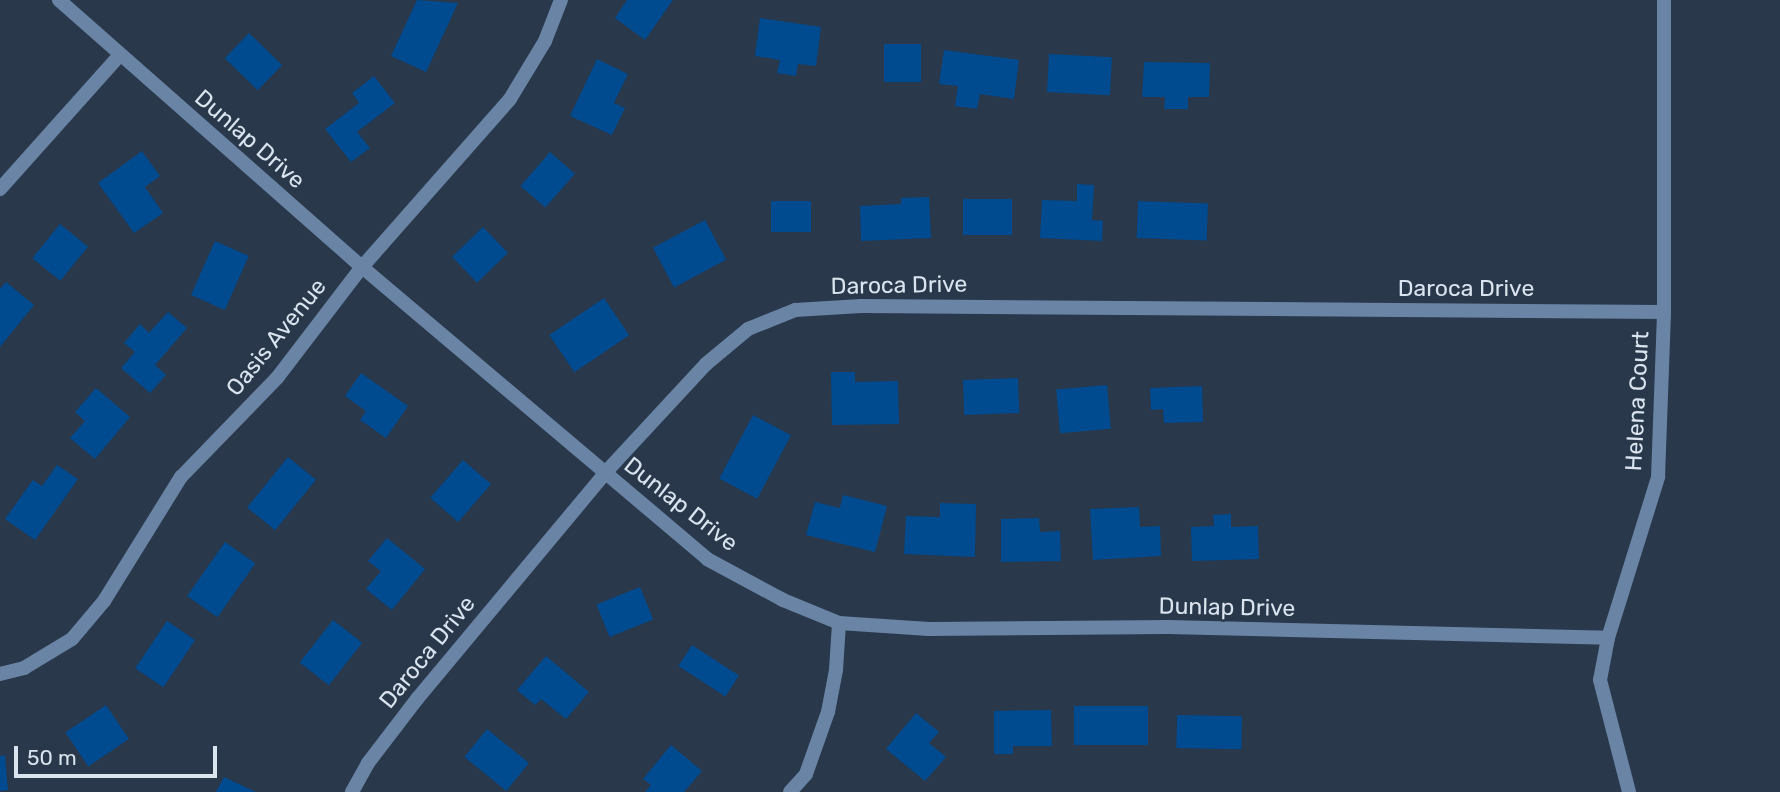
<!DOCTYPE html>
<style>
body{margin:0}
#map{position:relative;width:1780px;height:792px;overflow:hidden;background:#29384a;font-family:Rubik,sans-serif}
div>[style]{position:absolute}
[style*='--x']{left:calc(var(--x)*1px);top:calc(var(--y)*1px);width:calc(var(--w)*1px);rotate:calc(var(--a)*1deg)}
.building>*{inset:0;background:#004a8f;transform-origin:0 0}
.minor>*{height:14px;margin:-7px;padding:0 7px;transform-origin:7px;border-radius:7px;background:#6a84a5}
span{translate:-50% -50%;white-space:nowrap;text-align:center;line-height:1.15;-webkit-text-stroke:5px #29384a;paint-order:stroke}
.street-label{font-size:23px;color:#dae4ef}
.scale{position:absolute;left:14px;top:746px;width:203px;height:32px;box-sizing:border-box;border:4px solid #dae4ef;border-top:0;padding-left:9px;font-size:21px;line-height:24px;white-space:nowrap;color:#dae4ef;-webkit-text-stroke:5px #29384a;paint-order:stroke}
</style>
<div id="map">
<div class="building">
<i style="clip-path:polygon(417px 0,458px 3px,426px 72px,391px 56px)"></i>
<i style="clip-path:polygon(627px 0,673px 0,645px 40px,615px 18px)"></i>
<i style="clip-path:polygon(760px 18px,821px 27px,816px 66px,798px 64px,796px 76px,777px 73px,780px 60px,755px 56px)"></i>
<i style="left:249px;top:33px;width:46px;height:35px;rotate:44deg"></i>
<i style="left:884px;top:44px;width:37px;height:38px"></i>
<i style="clip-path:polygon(944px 50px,1019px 60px,1014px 99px,980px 94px,977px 109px,955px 106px,958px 86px,939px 84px)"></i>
<i style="left:1049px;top:54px;width:63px;height:38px;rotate:3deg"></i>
<i style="clip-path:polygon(597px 59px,628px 74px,614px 103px,625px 108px,612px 135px,570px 116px)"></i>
<i style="clip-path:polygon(1144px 62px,1210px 63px,1209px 97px,1188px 97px,1188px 109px,1164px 109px,1165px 97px,1142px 97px)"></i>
<i style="clip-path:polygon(374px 76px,395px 103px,357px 132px,370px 148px,351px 162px,325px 129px,359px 103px,352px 93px)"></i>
<i style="clip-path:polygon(142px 151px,160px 176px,145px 187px,163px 213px,134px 233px,98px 183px)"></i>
<i style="left:550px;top:152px;width:33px;height:45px;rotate:41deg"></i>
<i style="clip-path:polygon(1077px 184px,1094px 185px,1092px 220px,1103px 221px,1102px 241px,1040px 238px,1042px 200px,1077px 201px)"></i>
<i style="clip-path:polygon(929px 197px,931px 238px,861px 241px,860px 206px,901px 204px,901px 198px)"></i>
<i style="left:1012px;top:199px;width:36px;height:49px;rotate:90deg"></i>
<i style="left:771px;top:201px;width:40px;height:31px"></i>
<i style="left:1138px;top:201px;width:70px;height:37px;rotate:2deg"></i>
<i style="left:705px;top:220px;width:45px;height:59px;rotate:62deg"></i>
<i style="left:60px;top:224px;width:36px;height:44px;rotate:39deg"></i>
<i style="left:483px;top:227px;width:36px;height:43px;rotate:46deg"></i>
<i style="left:215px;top:241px;width:37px;height:59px;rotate:24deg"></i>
<i style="clip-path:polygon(6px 282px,34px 305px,0 347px,0 289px)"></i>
<i style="left:604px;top:298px;width:45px;height:66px;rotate:56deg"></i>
<i style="clip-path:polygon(168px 312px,187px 328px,155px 365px,166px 375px,150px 393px,121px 368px,135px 352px,124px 343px,140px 324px,149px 333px)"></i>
<i style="clip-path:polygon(831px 372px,855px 372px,855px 382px,898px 381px,899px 424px,832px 425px)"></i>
<i style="clip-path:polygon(361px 373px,408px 406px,386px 438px,360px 420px,366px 411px,345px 396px)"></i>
<i style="left:1018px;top:378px;width:35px;height:55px;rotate:88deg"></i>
<i style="left:1107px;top:385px;width:44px;height:51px;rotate:85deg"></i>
<i style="clip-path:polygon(1202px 386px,1203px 422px,1164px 423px,1163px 409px,1151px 410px,1150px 388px)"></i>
<i style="clip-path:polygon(96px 388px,130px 417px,95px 459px,70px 438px,85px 421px,75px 412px)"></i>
<i style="left:753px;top:415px;width:43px;height:72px;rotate:28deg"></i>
<i style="left:288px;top:457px;width:36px;height:65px;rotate:39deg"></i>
<i style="left:463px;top:460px;width:37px;height:50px;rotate:41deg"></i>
<i style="clip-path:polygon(57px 465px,78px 479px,35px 540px,5px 519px,33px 480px,42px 486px)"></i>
<i style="clip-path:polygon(843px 495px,887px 506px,875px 552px,806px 535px,815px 502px,840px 508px)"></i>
<i style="clip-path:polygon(940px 503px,976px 504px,975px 557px,904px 554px,906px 516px,940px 517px)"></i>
<i style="clip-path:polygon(1139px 507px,1140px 527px,1160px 526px,1161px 556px,1093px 560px,1090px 509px)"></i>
<i style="clip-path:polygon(1231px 514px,1231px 527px,1258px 526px,1259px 559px,1192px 561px,1191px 527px,1214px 526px,1213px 515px)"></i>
<i style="clip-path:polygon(1039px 518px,1040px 532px,1060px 531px,1061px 561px,1001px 562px,1001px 519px)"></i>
<i style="clip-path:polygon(387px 538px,425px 569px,392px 610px,366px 589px,381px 571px,368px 561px)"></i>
<i style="left:225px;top:542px;width:37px;height:66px;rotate:35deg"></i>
<i style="left:640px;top:587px;width:35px;height:47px;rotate:68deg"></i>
<i style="left:333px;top:620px;width:37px;height:54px;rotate:38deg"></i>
<i style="left:167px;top:621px;width:34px;height:57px;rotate:34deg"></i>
<i style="left:692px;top:645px;width:56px;height:25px;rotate:33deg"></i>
<i style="clip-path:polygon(546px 656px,589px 692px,566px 719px,541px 699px,535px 705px,517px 690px)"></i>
<i style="left:106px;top:705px;width:41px;height:49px;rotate:56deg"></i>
<i style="left:1074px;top:706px;width:74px;height:39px"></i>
<i style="clip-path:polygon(1051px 710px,1052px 746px,1013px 746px,1013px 754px,994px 754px,994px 711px)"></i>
<i style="clip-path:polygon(916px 713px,939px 732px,929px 743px,946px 757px,925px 781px,886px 749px)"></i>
<i style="left:1177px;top:715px;width:65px;height:33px;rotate:1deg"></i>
<i style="left:487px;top:729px;width:54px;height:36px;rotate:39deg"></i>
<i style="clip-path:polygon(671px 745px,702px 771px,684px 792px,645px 792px,651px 785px,643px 779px)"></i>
<i style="clip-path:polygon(5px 755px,8px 790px,0 791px,0 756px)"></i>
<i style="clip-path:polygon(224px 777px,256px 792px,216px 792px)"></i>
</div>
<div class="minor">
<i style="--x:59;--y:0;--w:404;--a:41.4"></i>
<i style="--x:362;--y:267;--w:452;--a:40.2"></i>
<i style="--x:707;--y:559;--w:86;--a:28.3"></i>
<i style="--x:783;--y:600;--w:61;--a:22.3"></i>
<i style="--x:839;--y:623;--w:90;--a:3.8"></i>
<i style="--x:929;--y:629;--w:239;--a:-0.5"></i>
<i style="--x:1168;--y:627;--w:440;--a:1.4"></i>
<i style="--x:0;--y:189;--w:180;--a:-48.2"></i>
<i style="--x:0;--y:674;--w:25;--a:-14"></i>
<i style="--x:24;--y:668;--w:56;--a:-31.1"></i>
<i style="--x:72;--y:639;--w:50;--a:-49.9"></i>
<i style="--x:104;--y:601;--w:146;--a:-58.2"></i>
<i style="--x:181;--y:477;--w:138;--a:-45.9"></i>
<i style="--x:277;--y:378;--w:140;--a:-52.6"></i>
<i style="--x:362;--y:267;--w:224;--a:-48.6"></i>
<i style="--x:510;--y:99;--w:68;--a:-58.9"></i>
<i style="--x:545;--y:41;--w:44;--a:-68.7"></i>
<i style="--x:352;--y:792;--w:33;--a:-61"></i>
<i style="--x:368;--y:763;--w:81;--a:-52.6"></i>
<i style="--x:417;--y:699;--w:294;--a:-50.2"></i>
<i style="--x:605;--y:473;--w:149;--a:-47.2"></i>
<i style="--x:706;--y:364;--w:55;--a:-39.8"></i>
<i style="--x:748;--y:329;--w:51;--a:-22"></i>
<i style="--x:795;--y:310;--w:66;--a:-3.5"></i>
<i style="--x:861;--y:306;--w:803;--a:0.43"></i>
<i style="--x:790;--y:792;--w:24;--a:-48"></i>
<i style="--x:806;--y:774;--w:66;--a:-70.5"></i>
<i style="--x:828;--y:712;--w:43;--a:-79.2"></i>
<i style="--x:836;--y:670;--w:47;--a:-86.3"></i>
<i style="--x:1629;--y:792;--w:116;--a:-104.5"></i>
<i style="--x:1600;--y:680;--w:43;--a:-79.2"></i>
<i style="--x:1608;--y:638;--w:169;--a:-72.7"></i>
<i style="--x:1658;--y:477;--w:165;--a:-87.9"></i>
<i style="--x:1664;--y:312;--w:312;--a:-90"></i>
</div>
<div class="street-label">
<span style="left:250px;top:139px;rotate:41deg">Dunlap Drive</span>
<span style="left:899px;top:285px;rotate:-1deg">Daroca Drive</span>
<span style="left:1466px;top:288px">Daroca Drive</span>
<span style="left:276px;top:337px;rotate:-51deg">Oasis Avenue</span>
<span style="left:1637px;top:401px;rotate:-87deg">Helena Court</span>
<span style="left:681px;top:504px;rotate:38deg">Dunlap Drive</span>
<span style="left:1227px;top:607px;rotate:1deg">Dunlap Drive</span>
<span style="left:427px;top:652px;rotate:-51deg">Daroca Drive</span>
</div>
<div class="scale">50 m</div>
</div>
